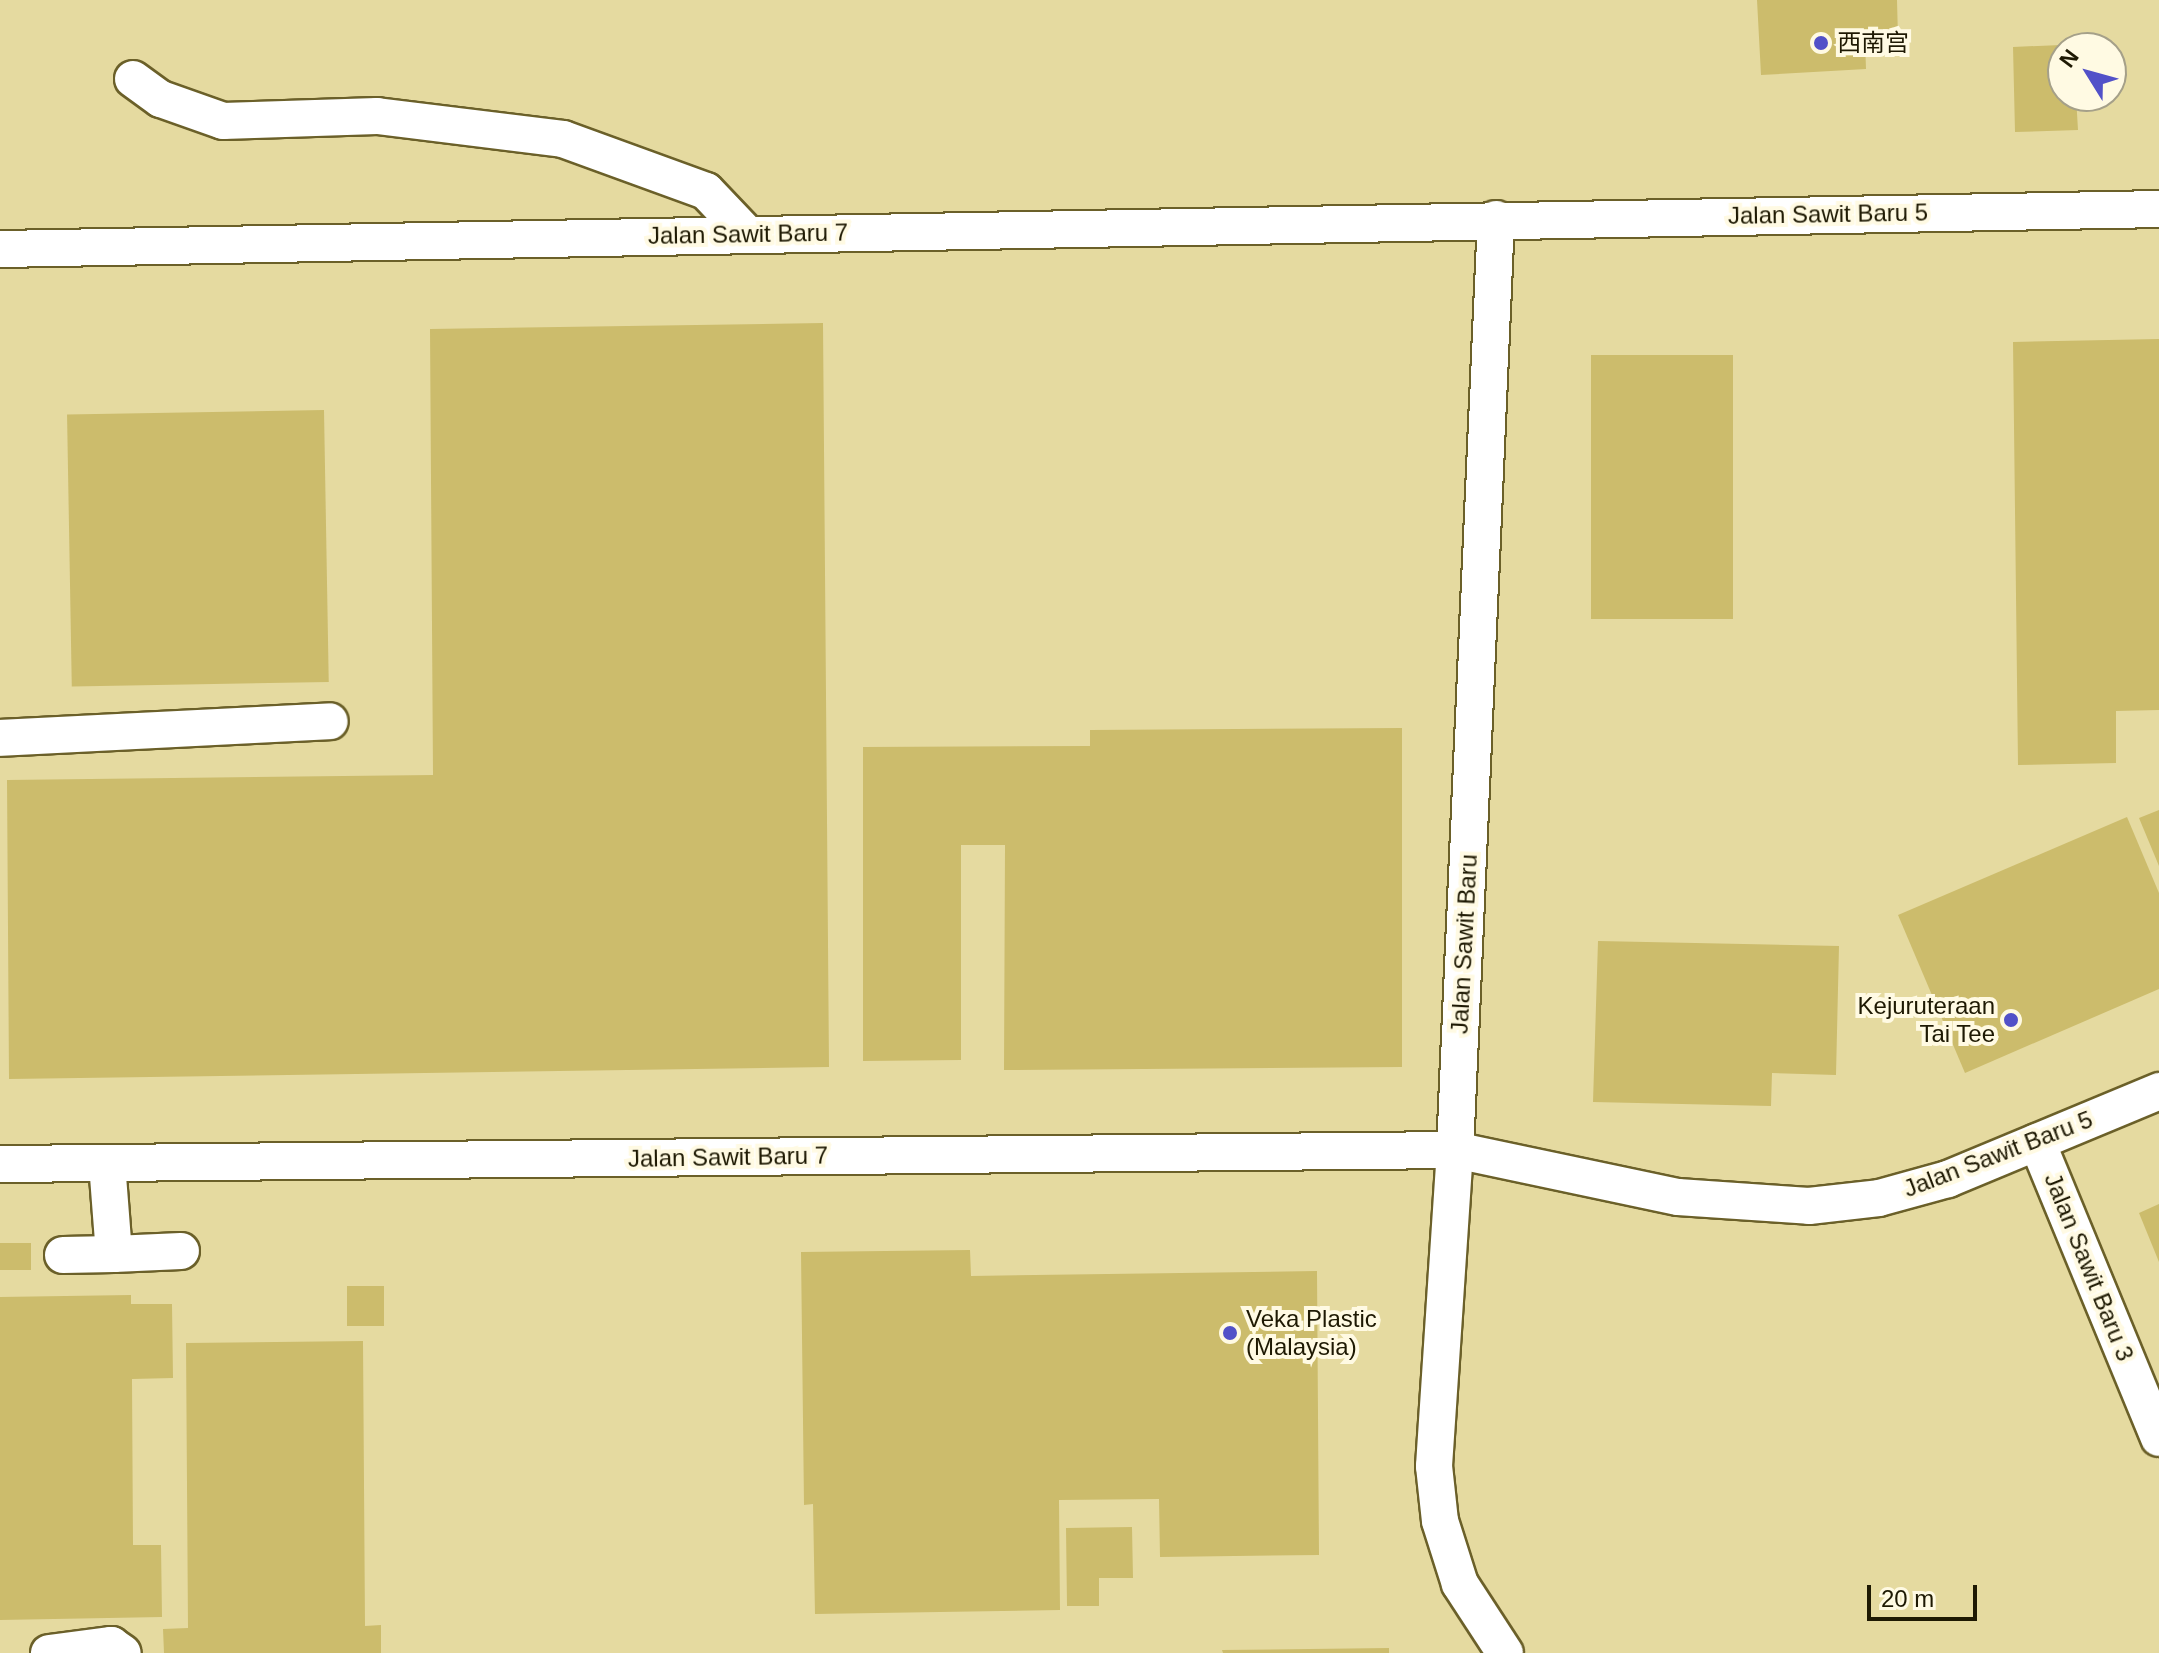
<!DOCTYPE html>
<meta charset="utf-8">
<style>
body{margin:0}
#map{position:relative;width:2159px;height:1653px;overflow:hidden;background:#e5daa0;font-family:Helvetica,"Noto Sans SC",sans-serif}
div>[style]{position:absolute}
[style*='--x']{left:calc(var(--x)*1px);top:calc(var(--y)*1px);width:calc(var(--w)*1px);rotate:calc(var(--a)*1deg)}
.building>*{inset:0;background:#ccbc6c;transform-origin:0 0}
.roads{filter:drop-shadow(2px 0 #6b6029) drop-shadow(-2px 0 #6b6029) drop-shadow(0 2px #6b6029) drop-shadow(0 -2px #6b6029)}
.minor>*{height:36px;margin:-18px;padding:0 18px;transform-origin:18px;border-radius:18px;background:#fff}
.dots>*{width:22px;height:22px;translate:-50% -50%;box-sizing:border-box;border:4px solid #fffae3;border-radius:50%}
span{translate:-50% -50%;white-space:nowrap;text-align:center;line-height:1.15;-webkit-text-stroke:8px #fffae3;paint-order:stroke}
.poi-label{font-size:24px;color:#1e1903}
.left{translate:0 -50%;text-align:left}
.right{translate:-100% -50%;text-align:right}
.street-label{font-size:24px;color:#1e1903}
.north{position:absolute;left:2047px;top:32px;width:80px;height:80px;box-sizing:border-box;background:#fffae3;border:2px solid #a5a089;border-radius:50%;rotate:307deg;font-size:22px;font-weight:700;line-height:32px;text-align:center;color:#1e1903}
.north::after{content:'';display:block;margin:auto;width:28px;height:36px;background:#5251c8;clip-path:polygon(50% 0,100% 100%,50% 72%,0 100%)}
.scale{position:absolute;left:1867px;top:1585px;width:110px;height:36px;box-sizing:border-box;border:4px solid #1e1903;border-top:0;padding-left:10px;font-size:24px;line-height:28px;white-space:nowrap;color:#1e1903;-webkit-text-stroke:6px #fffae3;paint-order:stroke}
</style>
<div id="map">
<div class="building">
<i style="clip-path:polygon(1757px 0,1897px 0,1898px 38px,1865px 40px,1866px 69px,1761px 75px)"></i>
<i style="clip-path:polygon(2107px 43px,2063px 48px,2063px 96px,2076px 96px,2078px 130px,2015px 132px,2013px 47px)"></i>
<i style="clip-path:polygon(823px 323px,829px 1067px,9px 1079px,7px 780px,433px 775px,430px 329px)"></i>
<i style="clip-path:polygon(2159px 339px,2159px 710px,2116px 711px,2116px 763px,2018px 765px,2013px 342px)"></i>
<i style="left:1733px;top:355px;width:264px;height:142px;rotate:90deg"></i>
<i style="left:324px;top:410px;width:272px;height:257px;rotate:89deg"></i>
<i style="clip-path:polygon(1402px 728px,1402px 1067px,1004px 1070px,1005px 845px,961px 845px,961px 1060px,863px 1061px,863px 747px,1090px 746px,1090px 730px)"></i>
<i style="clip-path:polygon(2159px 810px,2159px 866px,2139px 818px)"></i>
<i style="clip-path:polygon(2127px 817px,2159px 893px,2159px 989px,1965px 1073px,1898px 915px)"></i>
<i style="clip-path:polygon(1598px 941px,1839px 946px,1836px 1075px,1772px 1073px,1771px 1106px,1593px 1102px)"></i>
<i style="clip-path:polygon(2159px 1204px,2159px 1262px,2139px 1213px)"></i>
<i style="left:0;top:1243px;width:31px;height:27px"></i>
<i style="clip-path:polygon(970px 1250px,971px 1276px,1317px 1271px,1319px 1555px,1160px 1557px,1159px 1499px,1059px 1500px,1060px 1610px,815px 1614px,813px 1504px,804px 1505px,801px 1252px)"></i>
<i style="left:347px;top:1286px;width:37px;height:40px"></i>
<i style="clip-path:polygon(131px 1295px,131px 1304px,172px 1304px,173px 1378px,132px 1379px,133px 1545px,161px 1545px,162px 1617px,0 1620px,0 1297px)"></i>
<i style="clip-path:polygon(363px 1341px,365px 1626px,381px 1625px,381px 1653px,164px 1653px,163px 1629px,188px 1628px,186px 1343px)"></i>
<i style="clip-path:polygon(1132px 1527px,1133px 1578px,1099px 1578px,1099px 1606px,1067px 1606px,1066px 1528px)"></i>
<i style="clip-path:polygon(1389px 1648px,1389px 1653px,1223px 1653px,1222px 1650px)"></i>
</div>
<div class="roads">
<div class="minor">
<i style="--x:133;--y:79;--w:34;--a:36"></i>
<i style="--x:161;--y:99;--w:66;--a:19.5"></i>
<i style="--x:223;--y:121;--w:154;--a:-1.9"></i>
<i style="--x:377;--y:116;--w:187;--a:7"></i>
<i style="--x:563;--y:139;--w:152;--a:20"></i>
<i style="--x:706;--y:191;--w:59;--a:46.4"></i>
<i style="--x:1496;--y:219;--w:932;--a:92.52"></i>
<i style="--x:1455;--y:1150;--w:317;--a:93.8"></i>
<i style="--x:1434;--y:1466;--w:55;--a:83.8"></i>
<i style="--x:1440;--y:1521;--w:66;--a:72.4"></i>
<i style="--x:1460;--y:1584;--w:82;--a:56.9"></i>
<i style="--x:0;--y:249;--w:2159;--a:-1.06"></i>
<i style="--x:0;--y:738;--w:330;--a:-2.9"></i>
<i style="--x:2037;--y:1142;--w:320;--a:67.6"></i>
<i style="--x:0;--y:1164;--w:1455;--a:-0.55"></i>
<i style="--x:1455;--y:1150;--w:228;--a:11.9"></i>
<i style="--x:1678;--y:1197;--w:131;--a:3.9"></i>
<i style="--x:1809;--y:1206;--w:70;--a:-6.5"></i>
<i style="--x:1879;--y:1198;--w:72;--a:-15.4"></i>
<i style="--x:1948;--y:1179;--w:229;--a:-22.6"></i>
<i style="--x:114;--y:1254;--w:67;--a:-2.6"></i>
<i style="--x:63;--y:1255;--w:51;--a:-1.1"></i>
<i style="--x:114;--y:1254;--w:91;--a:-94.4"></i>
<i style="--x:49;--y:1653;--w:63;--a:-7.4"></i>
<i style="--x:111;--y:1645;--w:14;--a:34"></i>
</div>
</div>
<div class="dots">
<i style="left:1821px;top:43px;background:#5251c8"></i>
<i style="left:2011px;top:1020px;background:#5251c8"></i>
<i style="left:1230px;top:1333px;background:#5251c8"></i>
</div>
<div class="poi-label">
<span class="left" style="left:1837px;top:43px">西南宫</span>
<span class="right" style="left:1995px;top:1020px">Kejuruteraan<br>Tai Tee</span>
<span class="left" style="left:1246px;top:1333px">Veka Plastic<br>(Malaysia)</span>
</div>
<div class="street-label">
<span style="left:1828px;top:214px;rotate:-1deg">Jalan Sawit Baru 5</span>
<span style="left:748px;top:234px;rotate:-1deg">Jalan Sawit Baru 7</span>
<span style="left:1464px;top:944px;rotate:-87deg">Jalan Sawit Baru</span>
<span style="left:1998px;top:1154px;rotate:-21deg">Jalan Sawit Baru 5</span>
<span style="left:728px;top:1157px;rotate:-1deg">Jalan Sawit Baru 7</span>
<span style="left:2089px;top:1267px;rotate:68deg">Jalan Sawit Baru 3</span>
</div>
<div class="north">N</div>
<div class="scale">20 m</div>
</div>
